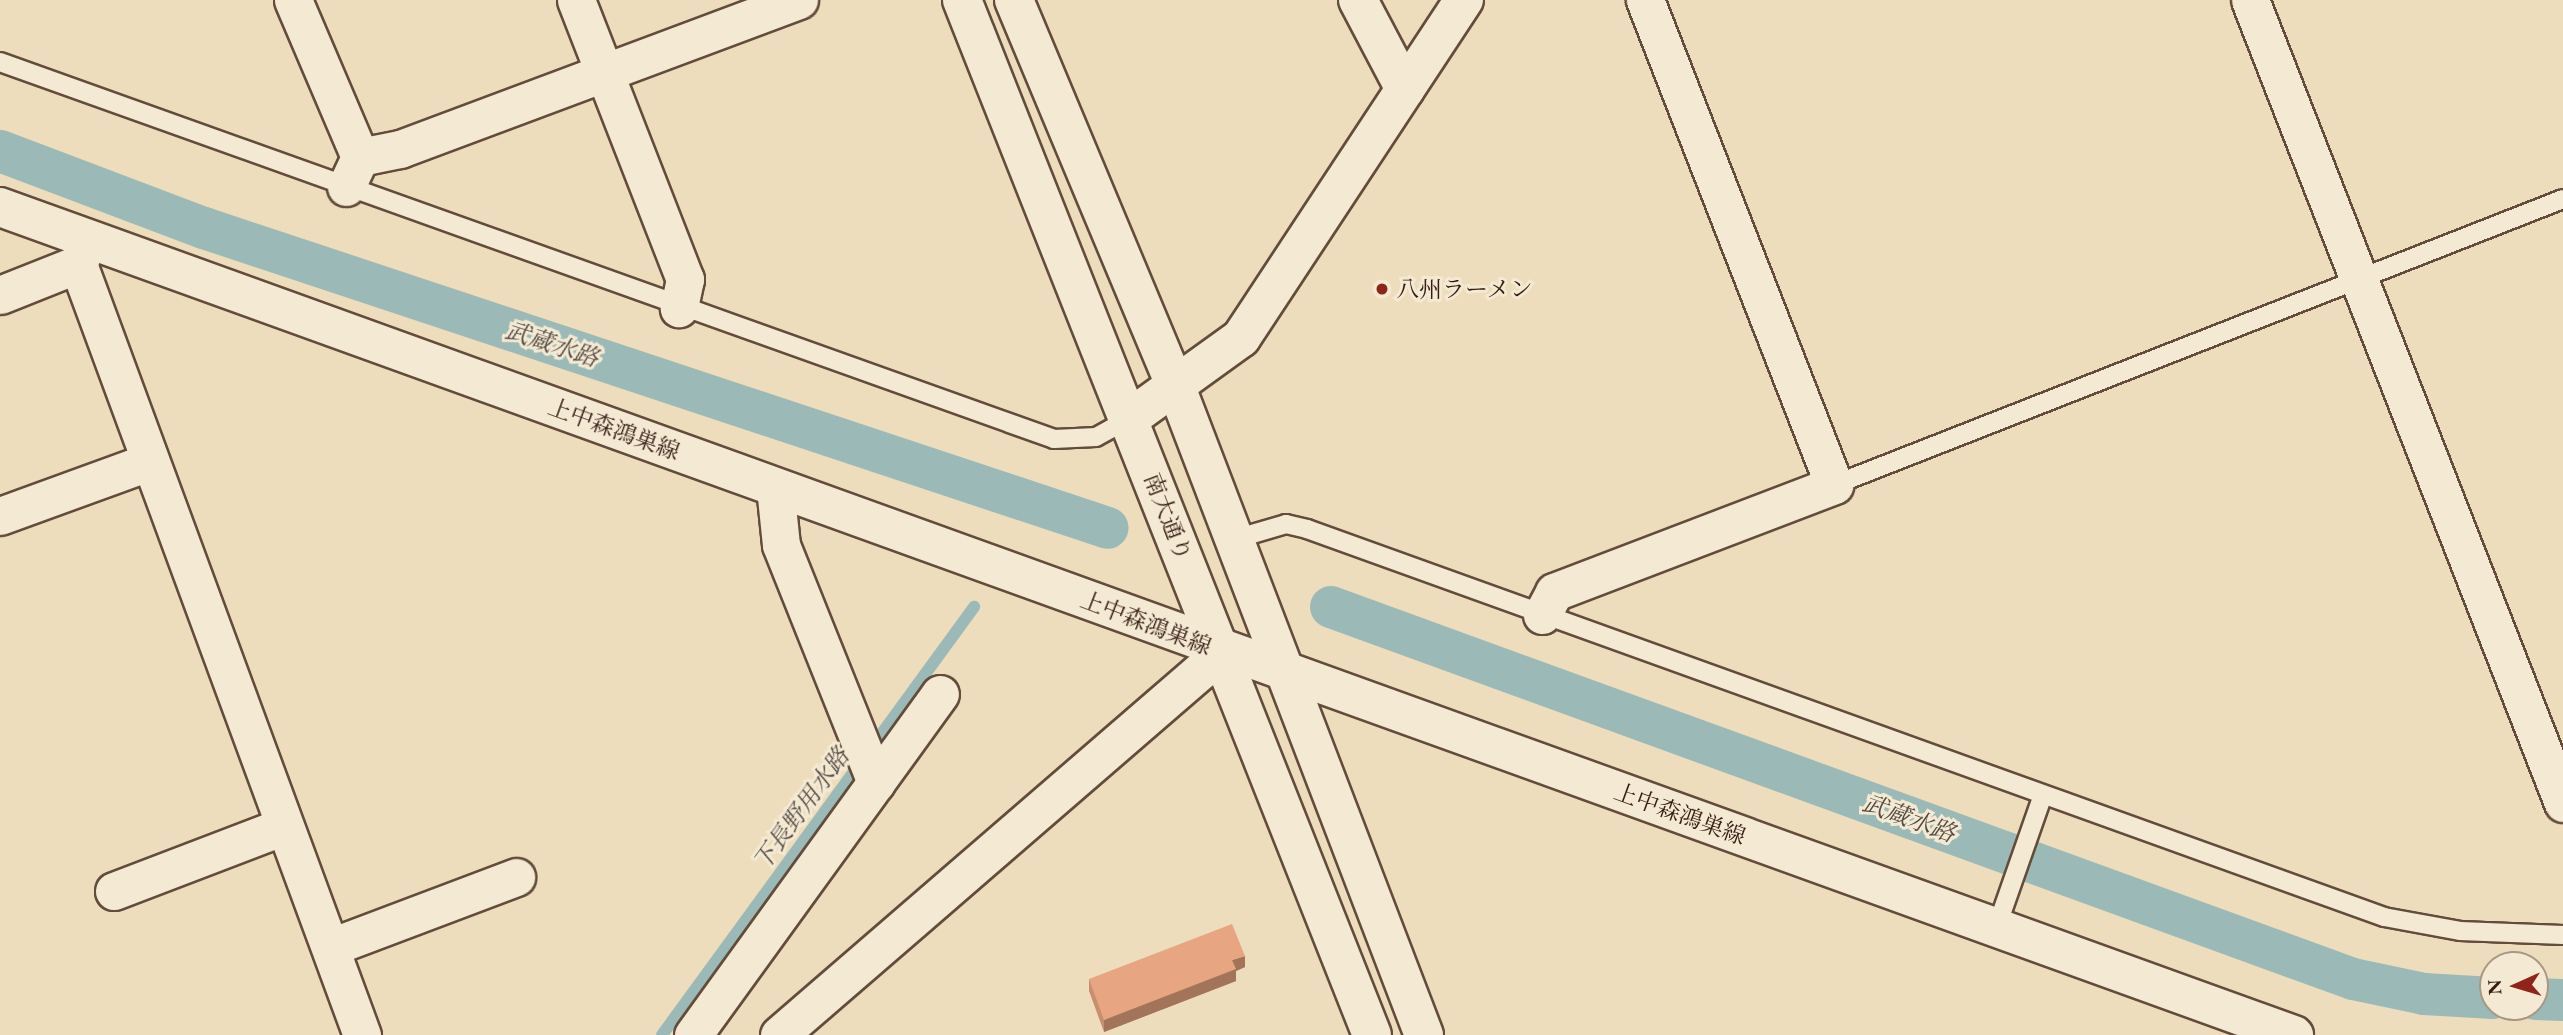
<!DOCTYPE html>
<meta charset="utf-8">
<style>
body{margin:0}
#map{position:relative;width:2563px;height:1035px;overflow:hidden;background:#eeddbc;font-family:"EB Garamond","Noto Serif JP",serif}
div>[style]{position:absolute}
[style*='--x']{left:calc(var(--x)*1px);top:calc(var(--y)*1px);width:calc(var(--w)*1px);rotate:calc(var(--a)*1deg)}
.stream>*{height:12px;margin:-6px;padding:0 6px;transform-origin:6px;border-radius:6px;background:#9bbab7}
.canal>*{height:42px;margin:-21px;padding:0 21px;transform-origin:21px;border-radius:21px;background:#9bbab7}
.roads{filter:drop-shadow(2px 0 #634c3c) drop-shadow(-2px 0 #634c3c) drop-shadow(0 2px #634c3c) drop-shadow(0 -2px #634c3c)}
.service>*{height:18px;margin:-9px;padding:0 9px;transform-origin:9px;border-radius:9px;background:#f4e9d3}
.minor>*{height:37px;margin:-18.5px;padding:0 18.5px;transform-origin:18.5px;border-radius:18.5px;background:#f4e9d3}
.tertiary>*{height:38px;margin:-19px;padding:0 19px;transform-origin:19px;border-radius:19px;background:#f4e9d3}
.secondary>*{height:38px;margin:-19px;padding:0 19px;transform-origin:19px;border-radius:19px;background:#f4e9d3}
.wall>*{inset:0;background:#c78e6f}
.shaded-wall>*{inset:0;background:#a2745a}
.building>*{inset:0;background:#e7a581}
.dots>*{width:19px;height:19px;translate:-50% -50%;box-sizing:border-box;border:4px solid #f4e9d3;border-radius:50%}
span{translate:-50% -50%;white-space:nowrap;text-align:center;line-height:1.15;-webkit-text-stroke:6px #f4e9d3;paint-order:stroke}
.poi-label{font-size:23px;color:#351c12}
.left{translate:0 -50%;text-align:left}
.street-label{font-size:23px;color:#351c12}
.water-label{font-size:24px;color:#544b44;font-style:italic}
.north{position:absolute;left:2479px;top:951px;width:70px;height:70px;box-sizing:border-box;background:#f4e9d3;border:2px solid #a89786;border-radius:50%;rotate:266deg;font-size:19px;font-weight:700;line-height:28px;text-align:center;color:#351c12}
.north::after{content:'';display:block;margin:auto;width:24px;height:32px;background:#8f2418;clip-path:polygon(50% 0,100% 100%,50% 72%,0 100%)}
</style>
<div id="map">
<div class="stream">
<i style="--x:662;--y:1035;--w:530;--a:-53.91"></i>
</div>
<div class="canal">
<i style="--x:0;--y:151;--w:218;--a:20.7"></i>
<i style="--x:204;--y:228;--w:952;--a:18.36"></i>
<i style="--x:1331;--y:607;--w:1088;--a:20"></i>
<i style="--x:2353;--y:979;--w:73;--a:11.9"></i>
<i style="--x:2424;--y:994;--w:69;--a:3.3"></i>
<i style="--x:2535;--y:999;--w:28;--a:2"></i>
</div>
<div class="roads">
<div class="service">
<i style="--x:0;--y:62;--w:1119;--a:19.68"></i>
<i style="--x:1054;--y:439;--w:42;--a:-2.7"></i>
<i style="--x:1096;--y:437;--w:39;--a:-29"></i>
<i style="--x:1834;--y:485;--w:783;--a:-21.42"></i>
<i style="--x:1235;--y:539;--w:53;--a:-16.4"></i>
<i style="--x:1286;--y:524;--w:22;--a:13"></i>
<i style="--x:1307;--y:529;--w:1145;--a:19.81"></i>
<i style="--x:2384;--y:917;--w:77;--a:10.4"></i>
<i style="--x:2460;--y:931;--w:103;--a:2.2"></i>
<i style="--x:1996;--y:929;--w:139;--a:-70.7"></i>
</div>
<div class="minor">
<i style="--x:293;--y:0;--w:171;--a:66.9"></i>
<i style="--x:576;--y:0;--w:300;--a:68.7"></i>
<i style="--x:685;--y:279;--w:30;--a:102"></i>
<i style="--x:2250;--y:0;--w:862;--a:68.7"></i>
<i style="--x:360;--y:157;--w:41;--a:-11.3"></i>
<i style="--x:400;--y:149;--w:426;--a:-20.5"></i>
<i style="--x:346;--y:187;--w:33;--a:-65"></i>
<i style="--x:89;--y:239;--w:27;--a:114"></i>
<i style="--x:78;--y:264;--w:822;--a:69.78"></i>
<i style="--x:0;--y:295;--w:84;--a:-21.7"></i>
<i style="--x:775;--y:487;--w:58;--a:84.1"></i>
<i style="--x:781;--y:545;--w:256;--a:68.2"></i>
<i style="--x:0;--y:516;--w:158;--a:-20"></i>
<i style="--x:1542;--y:615;--w:26;--a:-62"></i>
<i style="--x:1554;--y:592;--w:300;--a:-20.9"></i>
<i style="--x:1834;--y:485;--w:521;--a:-111.29"></i>
<i style="--x:114;--y:891;--w:182;--a:-20.9"></i>
<i style="--x:331;--y:947;--w:198;--a:-20.7"></i>
<i style="--x:693;--y:1035;--w:421;--a:-54.1"></i>
<i style="--x:779;--y:1035;--w:584;--a:-40.84"></i>
</div>
<div class="tertiary">
<i style="--x:962;--y:0;--w:1113;--a:68.39"></i>
<i style="--x:1014;--y:0;--w:420;--a:67.3"></i>
<i style="--x:1176;--y:387;--w:694;--a:69.06"></i>
<i style="--x:1358;--y:0;--w:101;--a:62.2"></i>
<i style="--x:1130;--y:418;--w:137;--a:-35.8"></i>
<i style="--x:1241;--y:338;--w:405;--a:-56.6"></i>
</div>
<div class="secondary">
<i style="--x:0;--y:207;--w:2439;--a:19.85"></i>
</div>
</div>
<div class="wall">
<i style="clip-path:polygon(1245px 967px,1236px 971px,1236px 981px,1104px 1032px,1089px 991px,1089px 979px)"></i>
</div>
<div class="shaded-wall">
<i style="clip-path:polygon(1245px 956px,1245px 967px,1236px 971px,1236px 981px,1104px 1032px,1104px 1020px,1232px 960px)"></i>
</div>
<div class="building">
<i style="clip-path:polygon(1232px 924px,1245px 956px,1232px 960px,1236px 969px,1104px 1020px,1089px 979px)"></i>
</div>
<div class="dots">
<i style="left:1382px;top:289px;background:#8f2418"></i>
</div>
<div class="poi-label">
<span class="left" style="left:1396px;top:289px">八州ラーメン</span>
</div>
<div class="street-label">
<span style="left:614px;top:429px;rotate:20deg">上中森鴻巣線</span>
<span style="left:1168px;top:517px;rotate:69deg">南大通り</span>
<span style="left:1146px;top:623px;rotate:21deg">上中森鴻巣線</span>
<span style="left:1680px;top:814px;rotate:20deg">上中森鴻巣線</span>
</div>
<div class="water-label">
<span style="left:552px;top:344px;rotate:18deg">武蔵水路</span>
<span style="left:801px;top:809px;rotate:-54deg">下長野用水路</span>
<span style="left:1909px;top:818px;rotate:20deg">武蔵水路</span>
</div>
<div class="north">N</div>
</div>
